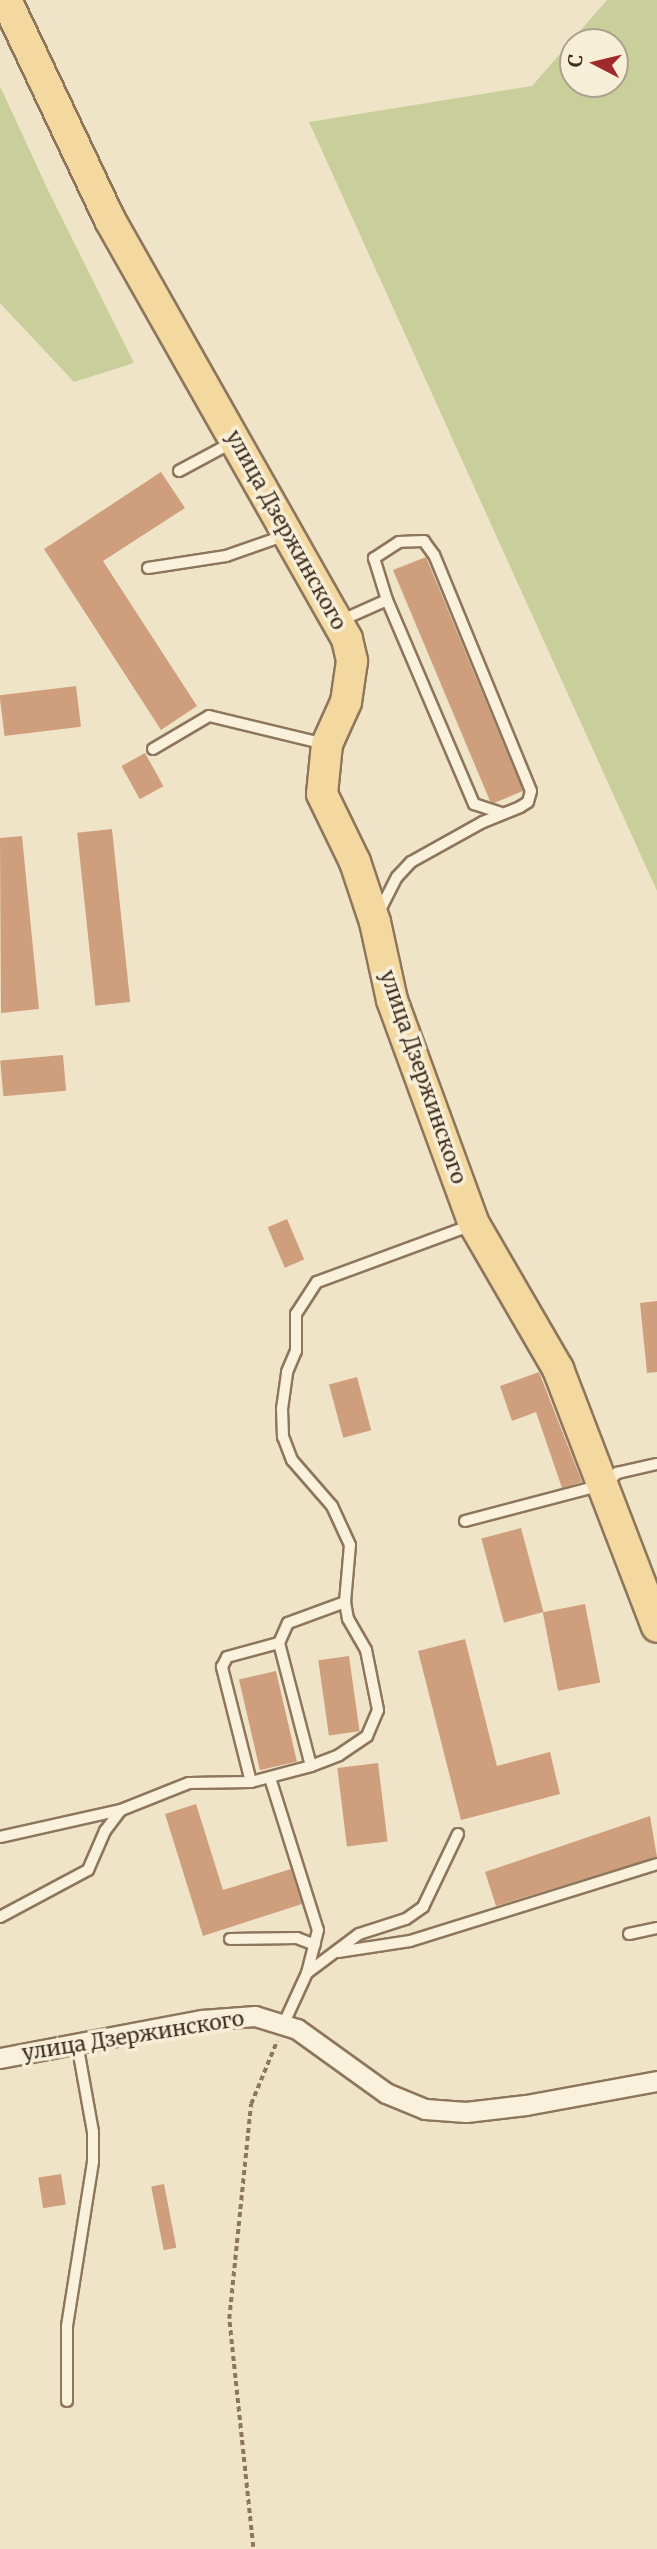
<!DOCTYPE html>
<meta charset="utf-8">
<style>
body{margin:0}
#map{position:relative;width:657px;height:2549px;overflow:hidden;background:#f0e4c8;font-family:Merriweather,serif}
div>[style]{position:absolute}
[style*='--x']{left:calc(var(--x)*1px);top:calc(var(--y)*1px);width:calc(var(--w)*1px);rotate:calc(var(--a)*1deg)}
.green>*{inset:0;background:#c9cf9b}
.building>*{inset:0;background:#cf9f7d;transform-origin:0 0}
.path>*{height:3.5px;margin-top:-1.75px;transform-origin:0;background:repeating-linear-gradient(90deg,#8d765c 0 5px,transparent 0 8.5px)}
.roads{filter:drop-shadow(2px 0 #8d765c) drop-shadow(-2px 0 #8d765c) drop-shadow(0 2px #8d765c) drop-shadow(0 -2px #8d765c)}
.lane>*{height:10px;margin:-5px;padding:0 5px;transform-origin:5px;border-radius:5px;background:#faf1dc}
.street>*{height:19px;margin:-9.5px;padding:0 9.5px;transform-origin:9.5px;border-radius:9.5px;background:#faf1dc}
.primary>*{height:30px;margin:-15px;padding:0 15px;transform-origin:15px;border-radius:15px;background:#f3d9a0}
span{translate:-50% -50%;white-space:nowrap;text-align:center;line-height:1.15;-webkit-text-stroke:7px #f7eed8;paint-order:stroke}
.street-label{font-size:21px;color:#3d2e20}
.north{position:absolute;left:559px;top:28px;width:70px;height:70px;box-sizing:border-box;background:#f7eed8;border:2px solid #ada18e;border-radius:50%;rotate:277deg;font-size:19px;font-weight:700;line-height:28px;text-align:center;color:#3d2e20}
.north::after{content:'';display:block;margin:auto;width:24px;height:32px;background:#9e2a2b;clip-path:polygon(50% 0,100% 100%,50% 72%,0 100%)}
</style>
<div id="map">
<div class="green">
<i style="clip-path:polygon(evenodd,607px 0,657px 0,657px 891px,309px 122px,532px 86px,607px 0,615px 42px,615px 84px,573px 84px,573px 42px,615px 42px)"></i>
<i style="clip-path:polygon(0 86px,47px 188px,134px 363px,74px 382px,0 303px)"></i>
</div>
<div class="building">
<i style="clip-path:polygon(161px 472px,185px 508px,103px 561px,197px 706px,161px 730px,44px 549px)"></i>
<i style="clip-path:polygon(426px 557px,523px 791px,494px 803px,490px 801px,393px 570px)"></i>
<i style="left:76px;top:686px;width:41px;height:77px;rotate:83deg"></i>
<i style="left:145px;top:753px;width:38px;height:27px;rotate:61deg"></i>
<i style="left:112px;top:829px;width:174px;height:35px;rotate:84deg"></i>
<i style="clip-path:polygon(22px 836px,39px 1009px,1px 1013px,0 838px)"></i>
<i style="left:63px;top:1055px;width:36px;height:63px;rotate:85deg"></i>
<i style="left:287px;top:1219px;width:44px;height:21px;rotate:67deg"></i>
<i style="clip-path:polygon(657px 1301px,657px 1372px,647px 1373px,640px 1303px)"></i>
<i style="clip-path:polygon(539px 1372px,582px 1482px,562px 1488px,536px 1412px,512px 1421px,500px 1386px)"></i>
<i style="left:357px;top:1377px;width:55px;height:29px;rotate:75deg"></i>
<i style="left:521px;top:1528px;width:87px;height:41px;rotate:75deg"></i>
<i style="left:585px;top:1604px;width:80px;height:43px;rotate:79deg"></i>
<i style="clip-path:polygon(465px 1639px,497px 1766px,550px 1752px,560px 1794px,461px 1820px,418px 1651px)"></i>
<i style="left:349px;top:1656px;width:76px;height:31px;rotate:82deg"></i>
<i style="left:276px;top:1671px;width:93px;height:38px;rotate:77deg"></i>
<i style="left:378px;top:1763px;width:79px;height:41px;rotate:83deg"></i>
<i style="clip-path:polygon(196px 1804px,223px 1890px,291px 1869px,302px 1904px,203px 1936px,165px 1814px)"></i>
<i style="clip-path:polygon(650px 1816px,657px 1857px,496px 1906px,485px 1872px)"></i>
<i style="left:61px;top:2174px;width:31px;height:23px;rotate:81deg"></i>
<i style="left:164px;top:2184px;width:65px;height:13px;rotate:79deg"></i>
</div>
<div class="path">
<i style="--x:253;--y:2547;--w:229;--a:-96"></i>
<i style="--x:229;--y:2319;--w:216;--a:-84.2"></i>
<i style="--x:251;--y:2104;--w:68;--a:-67.6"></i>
</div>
<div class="roads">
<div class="lane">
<i style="--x:179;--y:471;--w:59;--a:-28.3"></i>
<i style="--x:148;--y:568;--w:79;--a:-8.7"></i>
<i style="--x:226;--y:556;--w:64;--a:-19.3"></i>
<i style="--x:342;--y:620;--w:49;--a:-24"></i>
<i style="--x:387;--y:600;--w:222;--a:66.9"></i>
<i style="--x:474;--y:804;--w:28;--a:18"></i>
<i style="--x:153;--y:749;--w:65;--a:-30.5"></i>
<i style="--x:209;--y:716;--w:120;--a:13.5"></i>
<i style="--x:379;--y:912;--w:39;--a:-63"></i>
<i style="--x:397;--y:877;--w:21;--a:-47"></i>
<i style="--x:411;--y:862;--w:82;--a:-29.1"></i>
<i style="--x:483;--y:822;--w:40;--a:-22"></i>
<i style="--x:520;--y:807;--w:9;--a:-32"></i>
<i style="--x:528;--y:802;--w:11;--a:-75"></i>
<i style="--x:531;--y:791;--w:255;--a:-112.3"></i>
<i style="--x:434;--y:555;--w:17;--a:-126"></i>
<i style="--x:424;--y:541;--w:25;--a:178"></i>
<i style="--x:399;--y:542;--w:30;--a:147"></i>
<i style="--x:374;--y:558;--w:44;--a:72.8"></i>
<i style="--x:465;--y:1521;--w:146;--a:-14.7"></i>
<i style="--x:606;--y:1484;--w:16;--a:-45"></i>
<i style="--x:617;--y:1473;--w:41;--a:-12.7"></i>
<i style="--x:311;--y:1766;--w:127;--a:-104.6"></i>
<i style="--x:279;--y:1643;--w:22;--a:-66"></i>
<i style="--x:288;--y:1623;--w:61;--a:-20.2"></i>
<i style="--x:270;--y:1778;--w:159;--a:72.5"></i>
<i style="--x:318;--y:1930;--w:44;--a:104.3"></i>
<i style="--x:307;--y:1973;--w:55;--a:114.7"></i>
<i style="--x:251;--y:1782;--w:119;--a:-104.2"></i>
<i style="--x:222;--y:1667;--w:11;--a:-63"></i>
<i style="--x:227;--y:1657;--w:54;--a:-15.1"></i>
<i style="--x:0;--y:1837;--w:124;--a:-12.6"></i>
<i style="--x:0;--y:1917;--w:100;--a:-28.1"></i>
<i style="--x:88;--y:1870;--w:43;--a:-66.4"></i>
<i style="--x:105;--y:1831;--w:26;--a:-53"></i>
<i style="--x:121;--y:1810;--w:73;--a:-21.7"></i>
<i style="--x:189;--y:1783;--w:62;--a:-0.9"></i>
<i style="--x:251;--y:1782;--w:62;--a:-14.9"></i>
<i style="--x:311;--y:1766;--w:30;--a:-21"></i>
<i style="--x:339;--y:1755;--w:34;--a:-34"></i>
<i style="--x:367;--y:1736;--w:28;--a:-67"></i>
<i style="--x:378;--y:1710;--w:61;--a:-101.3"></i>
<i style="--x:366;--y:1650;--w:36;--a:-120"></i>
<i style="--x:348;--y:1619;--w:17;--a:-100"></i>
<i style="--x:345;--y:1602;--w:57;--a:-85"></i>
<i style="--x:350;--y:1545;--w:43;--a:-114.8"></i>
<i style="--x:332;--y:1506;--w:61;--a:-131"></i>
<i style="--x:292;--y:1460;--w:25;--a:-111"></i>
<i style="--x:283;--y:1437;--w:28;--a:-92"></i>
<i style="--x:282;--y:1409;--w:37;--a:-82"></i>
<i style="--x:287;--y:1372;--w:23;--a:-67"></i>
<i style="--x:296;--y:1351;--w:37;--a:-90"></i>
<i style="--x:296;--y:1314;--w:38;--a:-57"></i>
<i style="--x:317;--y:1282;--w:165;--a:-20.2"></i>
<i style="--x:629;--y:1934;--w:29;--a:-12"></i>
<i style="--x:230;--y:1939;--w:67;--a:-0.9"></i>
<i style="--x:297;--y:1938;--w:19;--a:21"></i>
<i style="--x:338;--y:1952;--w:73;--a:-8.7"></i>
<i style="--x:410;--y:1941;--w:259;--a:-17.3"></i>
<i style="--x:307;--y:1973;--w:65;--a:-36.9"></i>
<i style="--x:359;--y:1934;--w:49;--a:-17.7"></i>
<i style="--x:406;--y:1919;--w:21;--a:-35"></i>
<i style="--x:423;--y:1907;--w:81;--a:-64.4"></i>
<i style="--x:67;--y:2401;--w:75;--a:-90"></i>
<i style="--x:67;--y:2326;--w:166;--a:-81"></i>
<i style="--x:93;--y:2162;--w:30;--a:-90"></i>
<i style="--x:93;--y:2132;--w:90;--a:-100.2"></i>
</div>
<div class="street">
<i style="--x:0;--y:2058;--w:206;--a:-10.7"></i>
<i style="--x:202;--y:2020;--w:53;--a:-4.3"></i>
<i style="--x:255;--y:2016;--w:44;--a:17.2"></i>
<i style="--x:297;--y:2029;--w:110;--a:35.7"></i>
<i style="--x:386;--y:2093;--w:42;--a:22.3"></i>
<i style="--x:425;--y:2109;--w:41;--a:4.2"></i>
<i style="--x:466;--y:2112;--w:60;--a:-6.7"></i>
<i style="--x:526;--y:2105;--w:133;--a:-10.4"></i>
</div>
<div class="primary">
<i style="--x:6;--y:0;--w:243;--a:64.7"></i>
<i style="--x:110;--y:220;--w:481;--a:60.5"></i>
<i style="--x:347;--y:639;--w:23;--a:77"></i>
<i style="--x:352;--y:661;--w:41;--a:98.3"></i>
<i style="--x:346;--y:702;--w:46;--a:114.3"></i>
<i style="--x:327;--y:744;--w:50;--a:95.7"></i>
<i style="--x:322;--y:794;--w:76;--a:64.1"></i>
<i style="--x:355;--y:862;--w:63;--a:71.6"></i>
<i style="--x:375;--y:922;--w:80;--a:77.7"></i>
<i style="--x:392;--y:1000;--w:239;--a:69.9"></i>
<i style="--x:474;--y:1224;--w:168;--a:59.9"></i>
<i style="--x:558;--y:1369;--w:276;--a:69"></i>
</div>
</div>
<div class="street-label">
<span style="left:286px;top:530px;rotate:61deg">улица Дзержинского</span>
<span style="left:423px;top:1077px;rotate:71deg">улица Дзержинского</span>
<span style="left:133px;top:2036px;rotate:-9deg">улица Дзержинского</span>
</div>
<div class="north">С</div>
</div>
